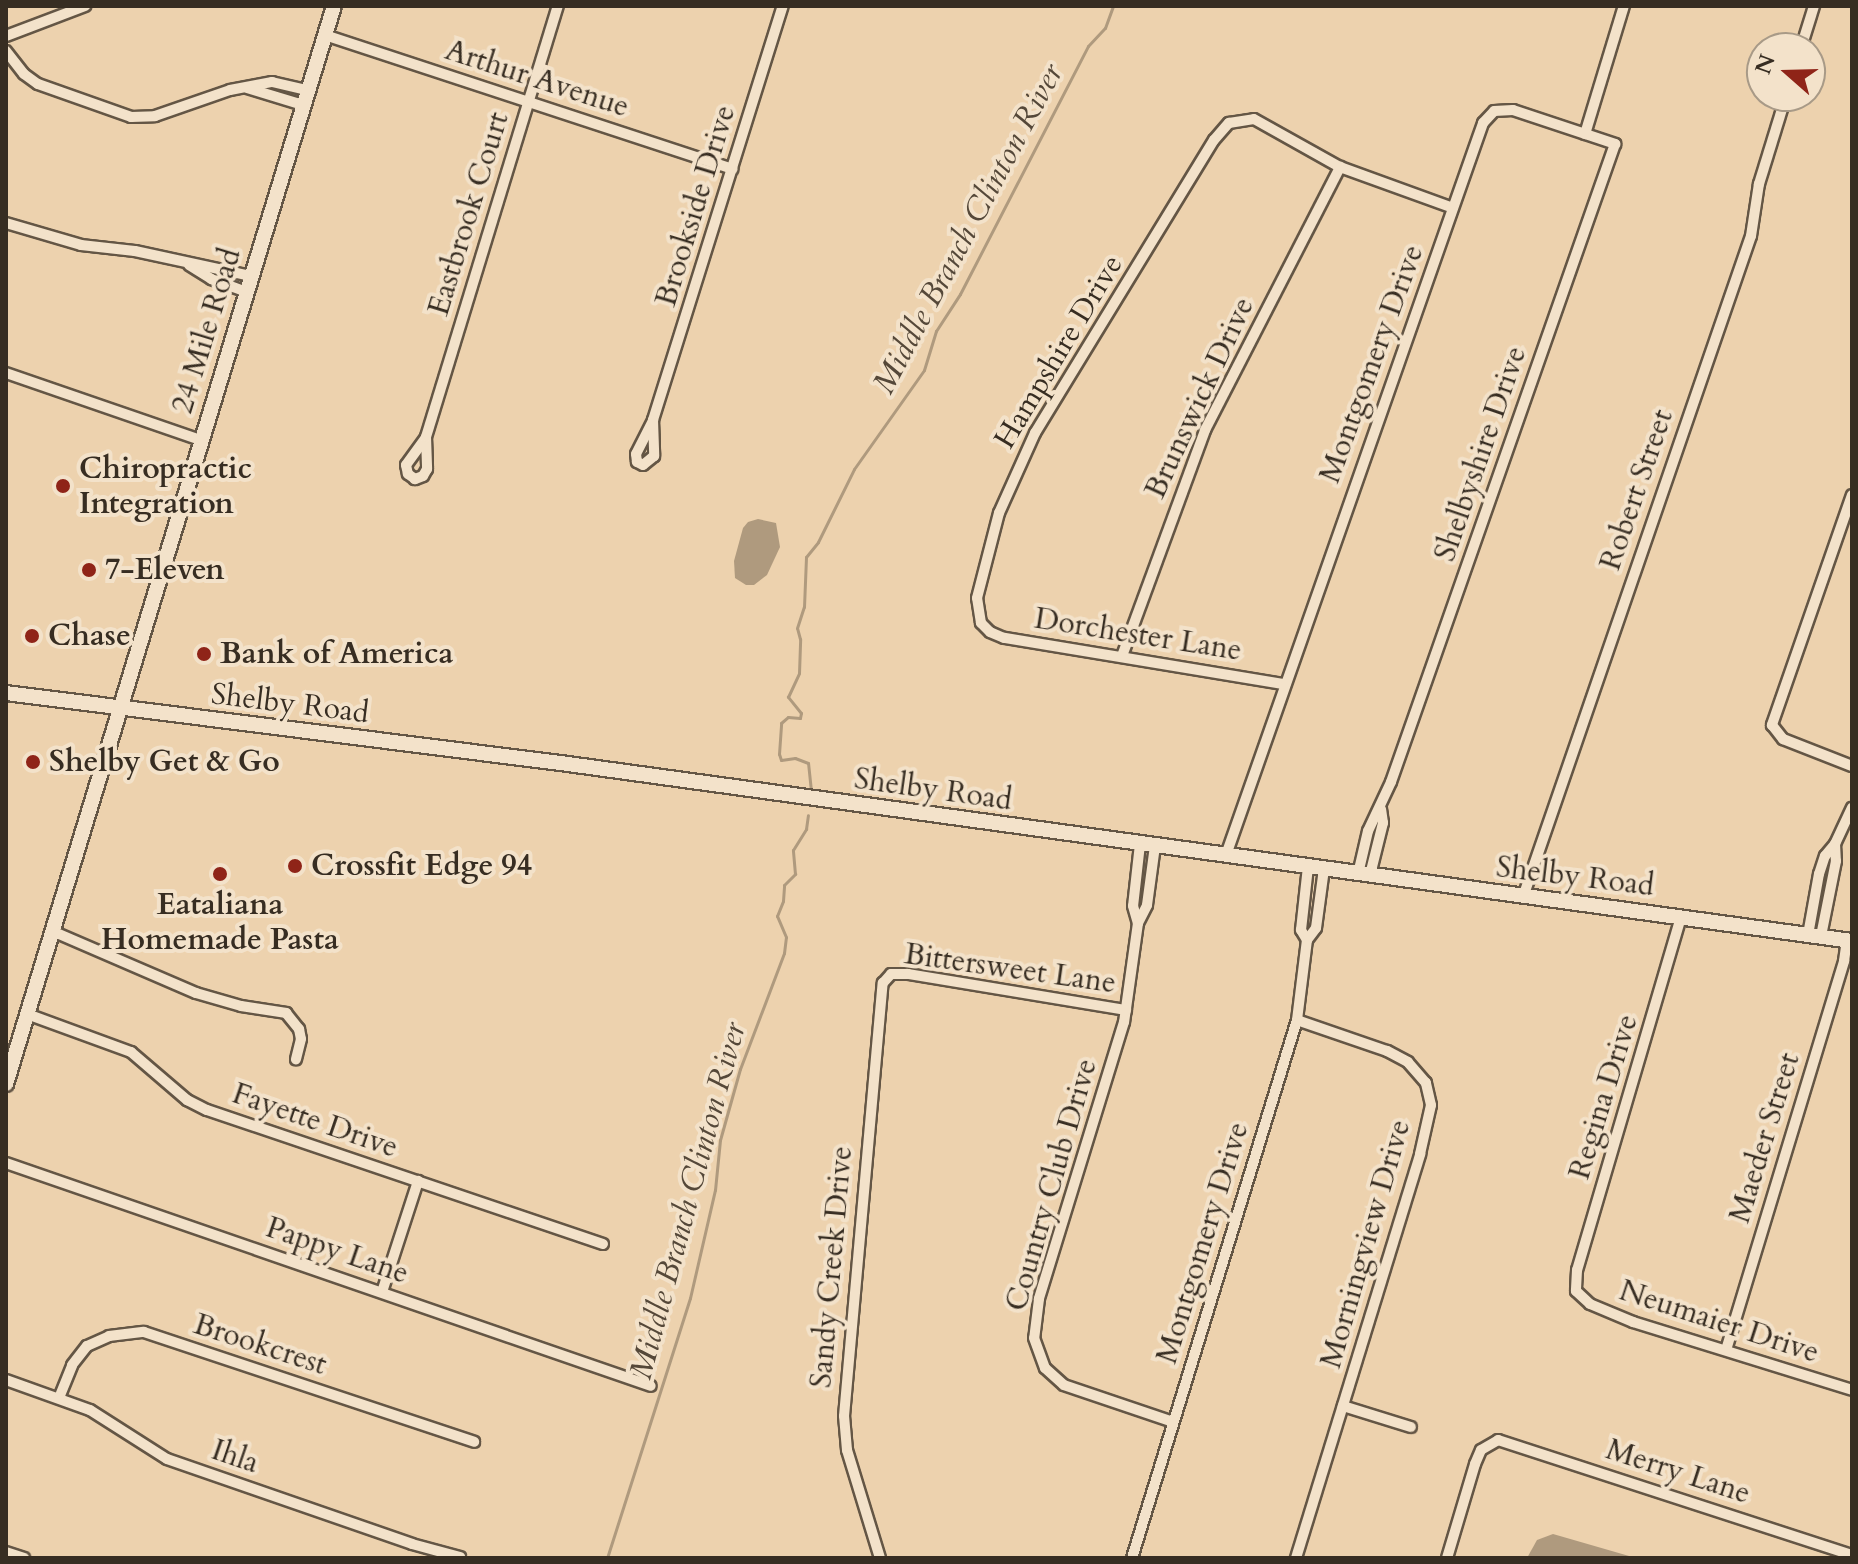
<!DOCTYPE html>
<style>
body{margin:0}
#map{position:relative;width:1858px;height:1564px;overflow:hidden;background:#edd2ae;font-family:Cardo,serif}
div>[style]{position:absolute}
[style*='--x']{left:calc(var(--x)*1px);top:calc(var(--y)*1px);width:calc(var(--w)*1px);rotate:calc(var(--a)*1deg)}
.water>*{inset:0;background:#af9a7e}
.stream>*{height:3px;margin:-1.5px;padding:0 1.5px;transform-origin:1.5px;border-radius:1.5px;background:#af9a7e}
.roads{filter:drop-shadow(2px 0 #645645) drop-shadow(-2px 0 #645645) drop-shadow(0 2px #645645) drop-shadow(0 -2px #645645)}
.street>*{height:10px;margin:-5px;padding:0 5px;transform-origin:5px;border-radius:5px;background:#f3e2ca}
.secondary>*{height:14px;margin:-7px;padding:0 7px;transform-origin:7px;border-radius:7px;background:#f3e2ca}
.dots>*{width:22px;height:22px;translate:-50% -50%;box-sizing:border-box;border:4px solid #f3e2ca;border-radius:50%}
span{translate:-50% -50%;white-space:nowrap;text-align:center;line-height:1.15;-webkit-text-stroke:8px #f3e2ca;paint-order:stroke}
.street-label{font-size:30px;color:#372d22}
.poi-label{font-size:30px;color:#372d22;font-weight:700}
.left{translate:0 -50%;text-align:left}
.water-label{font-size:32px;color:#554839;font-style:italic}
.frame{position:absolute;inset:0;border:8px solid #372d22;pointer-events:none}
.north{position:absolute;left:1746px;top:32px;width:80px;height:80px;box-sizing:border-box;background:#f3e2ca;border:2px solid #a89a87;border-radius:50%;rotate:290deg;font-size:22px;font-weight:700;line-height:32px;text-align:center;color:#372d22}
.north::after{content:'';display:block;margin:auto;width:28px;height:36px;background:#8f2418;clip-path:polygon(50% 0,100% 100%,50% 72%,0 100%)}
</style>
<div id="map">
<div class="water">
<i style="clip-path:polygon(758px 519px,776px 523px,780px 547px,767px 575px,754px 585px,746px 585px,735px 578px,734px 561px,743px 528px,748px 522px)"></i>
<i style="clip-path:polygon(1553px 1534px,1636px 1558px,1527px 1558px,1537px 1540px)"></i>
</div>
<div class="stream">
<i style="--x:811;--y:791;--w:28;--a:-96"></i>
<i style="--x:808;--y:763;--w:14;--a:-159"></i>
<i style="--x:795;--y:758;--w:14;--a:172"></i>
<i style="--x:781;--y:760;--w:6;--a:-108"></i>
<i style="--x:779;--y:754;--w:31;--a:-86"></i>
<i style="--x:781;--y:723;--w:9;--a:-41"></i>
<i style="--x:788;--y:717;--w:12;--a:5"></i>
<i style="--x:800;--y:718;--w:5;--a:-79"></i>
<i style="--x:801;--y:713;--w:21;--a:-129"></i>
<i style="--x:788;--y:697;--w:26;--a:-65"></i>
<i style="--x:799;--y:673;--w:34;--a:-88"></i>
<i style="--x:800;--y:639;--w:11;--a:-105"></i>
<i style="--x:797;--y:628;--w:22;--a:-72"></i>
<i style="--x:804;--y:607;--w:50;--a:-87.7"></i>
<i style="--x:806;--y:557;--w:19;--a:-51"></i>
<i style="--x:818;--y:542;--w:81;--a:-63.7"></i>
<i style="--x:854;--y:469;--w:121;--a:-54.7"></i>
<i style="--x:924;--y:370;--w:41;--a:-72.9"></i>
<i style="--x:936;--y:331;--w:44;--a:-57"></i>
<i style="--x:960;--y:294;--w:279;--a:-62.7"></i>
<i style="--x:1088;--y:46;--w:25;--a:-47"></i>
<i style="--x:1105;--y:28;--w:23;--a:-70"></i>
<i style="--x:607;--y:1558;--w:273;--a:-72.3"></i>
<i style="--x:690;--y:1298;--w:111;--a:-77"></i>
<i style="--x:715;--y:1190;--w:50;--a:-84.3"></i>
<i style="--x:720;--y:1140;--w:74;--a:-74.3"></i>
<i style="--x:740;--y:1069;--w:124;--a:-69.2"></i>
<i style="--x:784;--y:953;--w:16;--a:-83"></i>
<i style="--x:786;--y:937;--w:23;--a:-113"></i>
<i style="--x:777;--y:916;--w:16;--a:-68"></i>
<i style="--x:783;--y:901;--w:16;--a:-86"></i>
<i style="--x:784;--y:885;--w:16;--a:-45"></i>
<i style="--x:795;--y:874;--w:24;--a:-95"></i>
<i style="--x:793;--y:850;--w:25;--a:-58"></i>
<i style="--x:806;--y:829;--w:14;--a:-82"></i>
</div>
<div class="roads">
<div class="street">
<i style="--x:325;--y:35;--w:429;--a:18.2"></i>
<i style="--x:6;--y:36;--w:85;--a:-20.8"></i>
<i style="--x:1801;--y:48;--w:44;--a:-72.8"></i>
<i style="--x:6;--y:51;--w:29;--a:52"></i>
<i style="--x:24;--y:74;--w:17;--a:36"></i>
<i style="--x:38;--y:84;--w:99;--a:19.5"></i>
<i style="--x:131;--y:117;--w:24;--a:-2"></i>
<i style="--x:155;--y:116;--w:79;--a:-19.1"></i>
<i style="--x:230;--y:90;--w:43;--a:-10.8"></i>
<i style="--x:272;--y:82;--w:37;--a:13"></i>
<i style="--x:247;--y:88;--w:59;--a:16.9"></i>
<i style="--x:1585;--y:134;--w:134;--a:-73.1"></i>
<i style="--x:6;--y:223;--w:78;--a:16.3"></i>
<i style="--x:81;--y:245;--w:54;--a:6.3"></i>
<i style="--x:135;--y:251;--w:119;--a:12.2"></i>
<i style="--x:189;--y:265;--w:26;--a:32"></i>
<i style="--x:211;--y:279;--w:37;--a:20"></i>
<i style="--x:6;--y:373;--w:206;--a:19"></i>
<i style="--x:653;--y:420;--w:434;--a:-72.6"></i>
<i style="--x:653;--y:420;--w:36;--a:88"></i>
<i style="--x:654;--y:456;--w:14;--a:141"></i>
<i style="--x:643;--y:465;--w:7;--a:-153"></i>
<i style="--x:637;--y:462;--w:8;--a:-97"></i>
<i style="--x:636;--y:454;--w:38;--a:-63"></i>
<i style="--x:426;--y:437;--w:32;--a:88"></i>
<i style="--x:427;--y:469;--w:8;--a:120"></i>
<i style="--x:423;--y:476;--w:9;--a:159"></i>
<i style="--x:415;--y:479;--w:9;--a:-144"></i>
<i style="--x:408;--y:474;--w:9;--a:-103"></i>
<i style="--x:406;--y:465;--w:34;--a:-54"></i>
<i style="--x:426;--y:437;--w:451;--a:-73"></i>
<i style="--x:1852;--y:495;--w:244;--a:109.2"></i>
<i style="--x:1772;--y:725;--w:18;--a:52"></i>
<i style="--x:1783;--y:739;--w:74;--a:21.4"></i>
<i style="--x:1122;--y:656;--w:241;--a:-69.8"></i>
<i style="--x:1205;--y:430;--w:296;--a:-62.8"></i>
<i style="--x:1283;--y:684;--w:283;--a:-170.6"></i>
<i style="--x:1004;--y:638;--w:15;--a:-157"></i>
<i style="--x:990;--y:632;--w:13;--a:-135"></i>
<i style="--x:981;--y:623;--w:25;--a:-99"></i>
<i style="--x:977;--y:598;--w:88;--a:-75.5"></i>
<i style="--x:999;--y:513;--w:88;--a:-65.8"></i>
<i style="--x:1035;--y:433;--w:343;--a:-58.6"></i>
<i style="--x:1214;--y:140;--w:23;--a:-49"></i>
<i style="--x:1229;--y:123;--w:25;--a:-9"></i>
<i style="--x:1254;--y:119;--w:98;--a:29.2"></i>
<i style="--x:1340;--y:167;--w:120;--a:19.9"></i>
<i style="--x:1140;--y:844;--w:62;--a:96.4"></i>
<i style="--x:1133;--y:906;--w:18;--a:74"></i>
<i style="--x:1138;--y:923;--w:20;--a:-63"></i>
<i style="--x:1147;--y:905;--w:60;--a:-82.3"></i>
<i style="--x:1835;--y:844;--w:40;--a:-65"></i>
<i style="--x:1226;--y:855;--w:776;--a:-70.65"></i>
<i style="--x:1483;--y:123;--w:16;--a:-47"></i>
<i style="--x:1494;--y:111;--w:19;--a:-3"></i>
<i style="--x:1513;--y:110;--w:108;--a:18.4"></i>
<i style="--x:1615;--y:144;--w:676;--a:109.35"></i>
<i style="--x:1391;--y:782;--w:54;--a:115.1"></i>
<i style="--x:1368;--y:831;--w:44;--a:103.1"></i>
<i style="--x:1370;--y:875;--w:54;--a:-76"></i>
<i style="--x:1383;--y:823;--w:14;--a:-98"></i>
<i style="--x:1523;--y:897;--w:699;--a:-70.97"></i>
<i style="--x:1751;--y:236;--w:53;--a:-81.3"></i>
<i style="--x:1759;--y:184;--w:92;--a:-72.9"></i>
<i style="--x:1681;--y:917;--w:368;--a:106.4"></i>
<i style="--x:1577;--y:1270;--w:21;--a:93"></i>
<i style="--x:1576;--y:1291;--w:19;--a:43"></i>
<i style="--x:1590;--y:1304;--w:47;--a:22.7"></i>
<i style="--x:1633;--y:1322;--w:229;--a:17.2"></i>
<i style="--x:1138;--y:923;--w:100;--a:98"></i>
<i style="--x:1124;--y:1022;--w:290;--a:107.1"></i>
<i style="--x:1039;--y:1299;--w:39;--a:97"></i>
<i style="--x:1034;--y:1338;--w:32;--a:70"></i>
<i style="--x:1045;--y:1368;--w:25;--a:42"></i>
<i style="--x:1064;--y:1385;--w:115;--a:18.7"></i>
<i style="--x:52;--y:931;--w:157;--a:23.3"></i>
<i style="--x:196;--y:993;--w:47;--a:16.1"></i>
<i style="--x:241;--y:1006;--w:46;--a:8.8"></i>
<i style="--x:286;--y:1013;--w:21;--a:51"></i>
<i style="--x:299;--y:1029;--w:10;--a:79"></i>
<i style="--x:301;--y:1039;--w:21;--a:104"></i>
<i style="--x:1808;--y:935;--w:62;--a:-79.8"></i>
<i style="--x:1819;--y:874;--w:19;--a:-72"></i>
<i style="--x:1825;--y:856;--w:16;--a:-50"></i>
<i style="--x:1835;--y:844;--w:17;--a:87"></i>
<i style="--x:1836;--y:861;--w:76;--a:101.3"></i>
<i style="--x:1307;--y:940;--w:12;--a:-121"></i>
<i style="--x:1301;--y:930;--w:63;--a:-83.7"></i>
<i style="--x:27;--y:1014;--w:111;--a:20.1"></i>
<i style="--x:131;--y:1052;--w:74;--a:40.6"></i>
<i style="--x:187;--y:1100;--w:22;--a:27"></i>
<i style="--x:207;--y:1110;--w:418;--a:18.7"></i>
<i style="--x:6;--y:1163;--w:682;--a:19.07"></i>
<i style="--x:382;--y:1292;--w:117;--a:-72"></i>
<i style="--x:1726;--y:1350;--w:407;--a:-73.1"></i>
<i style="--x:1844;--y:961;--w:21;--a:-82"></i>
<i style="--x:6;--y:1380;--w:89;--a:19.7"></i>
<i style="--x:90;--y:1410;--w:91;--a:32.5"></i>
<i style="--x:167;--y:1459;--w:259;--a:19.1"></i>
<i style="--x:412;--y:1544;--w:50;--a:15.2"></i>
<i style="--x:59;--y:1398;--w:35;--a:-68"></i>
<i style="--x:72;--y:1365;--w:24;--a:-52"></i>
<i style="--x:87;--y:1346;--w:24;--a:-24"></i>
<i style="--x:109;--y:1336;--w:35;--a:-7"></i>
<i style="--x:144;--y:1332;--w:348;--a:18.4"></i>
<i style="--x:1343;--y:1406;--w:71;--a:17.2"></i>
<i style="--x:6;--y:1552;--w:19;--a:18"></i>
<i style="--x:880;--y:1558;--w:113;--a:-107"></i>
<i style="--x:847;--y:1450;--w:34;--a:-95"></i>
<i style="--x:844;--y:1416;--w:435;--a:-84.9"></i>
<i style="--x:883;--y:983;--w:12;--a:-48"></i>
<i style="--x:891;--y:974;--w:17;--a:0"></i>
<i style="--x:908;--y:974;--w:221;--a:9.4"></i>
<i style="--x:1132;--y:1558;--w:563;--a:-72.95"></i>
<i style="--x:1297;--y:1020;--w:81;--a:-82.9"></i>
<i style="--x:1307;--y:940;--w:15;--a:-53"></i>
<i style="--x:1316;--y:928;--w:60;--a:-82.3"></i>
<i style="--x:1296;--y:1558;--w:423;--a:-72.9"></i>
<i style="--x:1420;--y:1154;--w:50;--a:-77.3"></i>
<i style="--x:1431;--y:1105;--w:23;--a:-103"></i>
<i style="--x:1426;--y:1083;--w:28;--a:-131"></i>
<i style="--x:1408;--y:1062;--w:24;--a:-152"></i>
<i style="--x:1387;--y:1051;--w:95;--a:-161"></i>
<i style="--x:1447;--y:1558;--w:98;--a:-73.4"></i>
<i style="--x:1475;--y:1464;--w:15;--a:-67"></i>
<i style="--x:1481;--y:1450;--w:20;--a:-30"></i>
<i style="--x:1498;--y:1440;--w:372;--a:18"></i>
</div>
<div class="secondary">
<i style="--x:6;--y:693;--w:566;--a:7.2"></i>
<i style="--x:568;--y:764;--w:1296;--a:7.85"></i>
<i style="--x:6;--y:1084;--w:1127;--a:-73.08"></i>
</div>
</div>
<div class="dots">
<i style="left:63px;top:486px;background:#8f2418"></i>
<i style="left:89px;top:570px;background:#8f2418"></i>
<i style="left:32px;top:636px;background:#8f2418"></i>
<i style="left:204px;top:654px;background:#8f2418"></i>
<i style="left:33px;top:762px;background:#8f2418"></i>
<i style="left:295px;top:866px;background:#8f2418"></i>
<i style="left:220px;top:874px;background:#8f2418"></i>
</div>
<div class="street-label">
<span style="left:537px;top:79px;rotate:18deg">Arthur Avenue</span>
<span style="left:696px;top:206px;rotate:-73deg">Brookside Drive</span>
<span style="left:469px;top:214px;rotate:-73deg">Eastbrook Court</span>
<span style="left:207px;top:331px;rotate:-73deg">24 Mile Road</span>
<span style="left:1059px;top:352px;rotate:-59deg">Hampshire Drive</span>
<span style="left:1372px;top:364px;rotate:-70deg">Montgomery Drive</span>
<span style="left:1200px;top:398px;rotate:-65deg">Brunswick Drive</span>
<span style="left:1481px;top:454px;rotate:-71deg">Shelbyshire Drive</span>
<span style="left:1637px;top:490px;rotate:-71deg">Robert Street</span>
<span style="left:1138px;top:635px;rotate:9deg">Dorchester Lane</span>
<span style="left:290px;top:704px;rotate:7deg">Shelby Road</span>
<span style="left:933px;top:790px;rotate:8deg">Shelby Road</span>
<span style="left:1575px;top:877px;rotate:7deg">Shelby Road</span>
<span style="left:1010px;top:969px;rotate:8deg">Bittersweet Lane</span>
<span style="left:1604px;top:1097px;rotate:-73deg">Regina Drive</span>
<span style="left:315px;top:1121px;rotate:19deg">Fayette Drive</span>
<span style="left:1765px;top:1138px;rotate:-73deg">Maeder Street</span>
<span style="left:1052px;top:1185px;rotate:-74deg">Country Club Drive</span>
<span style="left:1203px;top:1243px;rotate:-73deg">Montgomery Drive</span>
<span style="left:1366px;top:1244px;rotate:-74deg">Morningview Drive</span>
<span style="left:337px;top:1251px;rotate:19deg">Pappy Lane</span>
<span style="left:832px;top:1267px;rotate:-85deg">Sandy Creek Drive</span>
<span style="left:1719px;top:1322px;rotate:18deg">Neumaier Drive</span>
<span style="left:260px;top:1345px;rotate:18deg">Brookcrest</span>
<span style="left:235px;top:1457px;rotate:19deg">Ihla</span>
<span style="left:1678px;top:1472px;rotate:18deg">Merry Lane</span>
</div>
<div class="poi-label">
<span class="left" style="left:79px;top:486px">Chiropractic<br>Integration</span>
<span class="left" style="left:105px;top:570px">7-Eleven</span>
<span class="left" style="left:48px;top:636px">Chase</span>
<span class="left" style="left:220px;top:654px">Bank of America</span>
<span class="left" style="left:49px;top:762px">Shelby Get &amp; Go</span>
<span class="left" style="left:311px;top:866px">Crossfit Edge 94</span>
<span style="left:220px;top:922px">Eataliana<br>Homemade Pasta</span>
</div>
<div class="water-label">
<span style="left:968px;top:229px;rotate:-62deg">Middle Branch Clinton River</span>
<span style="left:688px;top:1201px;rotate:-75deg">Middle Branch Clinton River</span>
</div>
<div class="frame"></div>
<div class="north">N</div>
</div>
